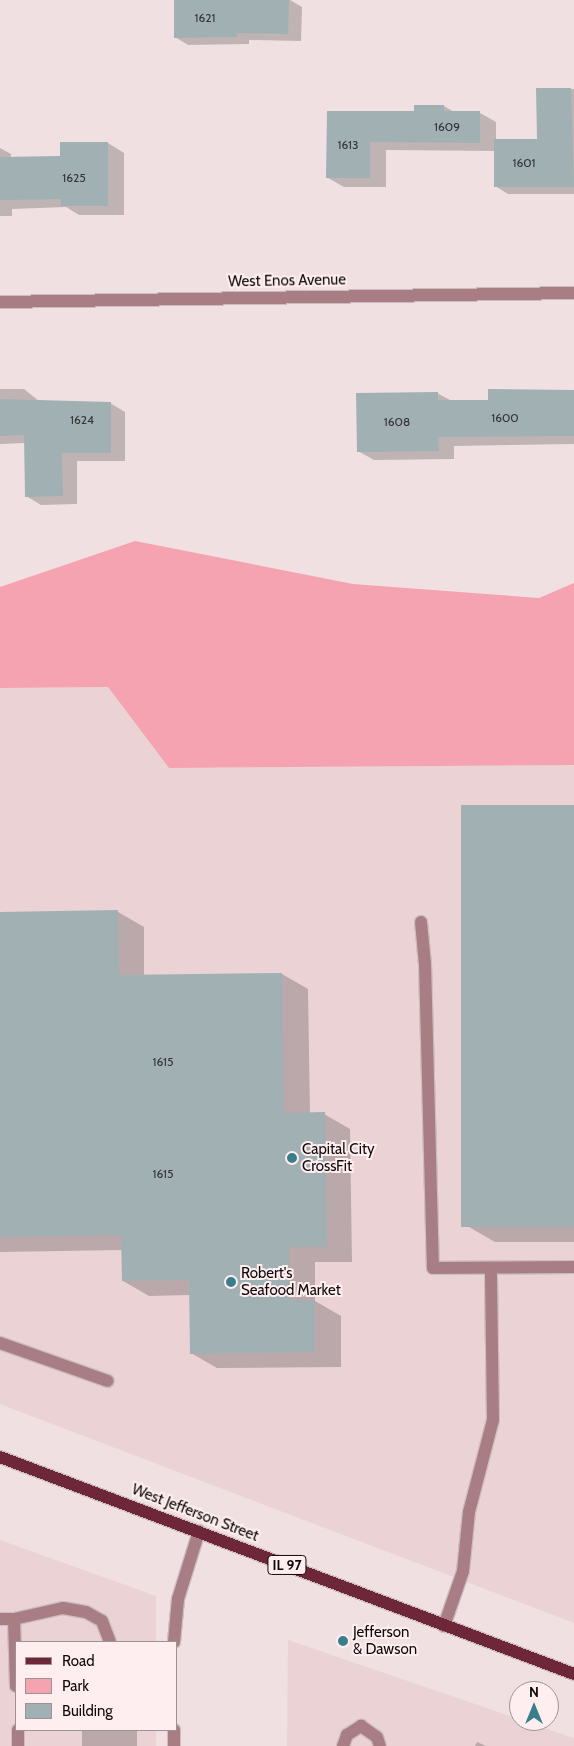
<!DOCTYPE html>
<style>
body{margin:0}
#map{position:relative;width:574px;height:1746px;overflow:hidden;background:#f0e0e2;font-family:Cabin,sans-serif}
div>[style]{position:absolute}
[style*='--x']{left:calc(var(--x)*1px);top:calc(var(--y)*1px);width:calc(var(--w)*1px);rotate:calc(var(--a)*1deg)}
.built>*{inset:0;background:#ead2d5}
.green>*{inset:0;background:#f5a3b0}
.shadow>*{inset:0;background:#0003;transform-origin:0 0}
.building>*{inset:0;background:#a1b0b3;transform-origin:0 0}
.roads{filter:drop-shadow(1px 0 #ccbec0) drop-shadow(-1px 0 #ccbec0) drop-shadow(0 1px #ccbec0) drop-shadow(0 -1px #ccbec0)}
.service>*{height:12px;margin:-6px;padding:0 6px;transform-origin:6px;border-radius:6px;background:#a87e84}
.minor>*{height:12px;margin:-6px;padding:0 6px;transform-origin:6px;border-radius:6px;background:#a87e84}
.primary>*{height:12px;margin:-6px;padding:0 6px;transform-origin:6px;border-radius:6px;background:#6e2738}
.dots>*{width:14px;height:14px;translate:-50% -50%;box-sizing:border-box;border:2px solid #feeef0;border-radius:50%}
span{translate:-50% -50%;white-space:nowrap;text-align:center;line-height:1.15;-webkit-text-stroke:4px #feeef0;paint-order:stroke}
.number-label{font-size:12px;color:#343435}
.number-label span{-webkit-text-stroke-width:0}
.shield-label span{padding:1px 4px;background:#feeef0;border:1px solid;border-radius:4px;-webkit-text-stroke-width:0}
.shield-label{font-size:14px;color:#0f0a0b;font-weight:700}
.street-label{font-size:15px;color:#0f0a0b}
.poi-label{font-size:15px;color:#0f0a0b}
.left{translate:0 -50%;text-align:left}
.legend{position:absolute;left:15px;top:1641px;width:162px;height:90px;box-sizing:border-box;background:#feeef0;border:1px solid #9e9394;margin:0;padding:6px 9px;list-style:none;font-size:15px;color:#0f0a0b}
.legend li{display:flex;align-items:center;gap:10px;height:25px}
.legend b{width:25px;border:1px solid #9e9394}
.north{position:absolute;left:509px;top:1681px;width:50px;height:50px;box-sizing:border-box;background:#feeef0;border:1px solid #9e9394;border-radius:50%;rotate:0deg;font-size:14px;font-weight:700;line-height:20px;text-align:center;color:#0f0a0b}
.north::after{content:'';display:block;margin:auto;width:18px;height:22px;background:#397f8b;clip-path:polygon(50% 0,100% 100%,50% 72%,0 100%)}
</style>
<div id="map">
<div class="built">
<i style="clip-path:polygon(108px 687px,169px 768px,574px 765px,574px 1623px,0 1404px,0 688px)"></i>
<i style="clip-path:polygon(0 1540px,156px 1596px,156px 1642px,16px 1642px,16px 1730px,156px 1730px,156px 1746px,0 1746px)"></i>
<i style="clip-path:polygon(288px 1640px,574px 1738px,574px 1746px,287px 1746px)"></i>
</div>
<div class="green">
<i style="clip-path:polygon(135px 541px,353px 584px,539px 598px,574px 583px,574px 765px,169px 768px,108px 687px,0 688px,0 587px)"></i>
</div>
<div class="shadow">
<i style="clip-path:polygon(175px 0,290px 0,302px 7px,301px 41px,249px 40px,249px 44px,188px 45px,175px 37px)"></i>
<i style="clip-path:polygon(574px 89px,574px 194px,508px 194px,495px 186px,495px 151px,386px 150px,386px 187px,344px 187px,328px 178px,328px 113px,416px 113px,444px 106px,454px 112px,480px 113px,496px 122px,496px 140px,538px 140px,538px 90px)"></i>
<i style="clip-path:polygon(108px 143px,124px 153px,124px 215px,79px 215px,66px 207px,12px 209px,12px 216px,0 216px,0 148px,11px 154px,11px 158px,61px 158px)"></i>
<i style="clip-path:polygon(0 389px,24px 389px,39px 401px,110px 403px,125px 412px,125px 461px,77px 461px,77px 504px,41px 505px,26px 496px,25px 443px,0 444px)"></i>
<i style="clip-path:polygon(490px 390px,574px 390px,574px 444px,454px 446px,454px 459px,374px 460px,358px 451px,437px 393px,452px 401px,490px 401px)"></i>
<i style="clip-path:polygon(574px 806px,574px 1242px,495px 1242px,469px 1227px)"></i>
<i style="clip-path:polygon(118px 912px,144px 927px,144px 976px,282px 974px,308px 989px,310px 1114px,324px 1114px,350px 1129px,352px 1262px,315px 1262px,315px 1301px,341px 1316px,341px 1367px,217px 1368px,191px 1353px,190px 1295px,149px 1296px,123px 1281px,122px 1250px,0 1252px,0 913px)"></i>
<i style="left:82px;top:1730px;width:55px;height:16px"></i>
<i style="clip-path:polygon(477px 1742px,486px 1746px,475px 1746px)"></i>
</div>
<div class="building">
<i style="clip-path:polygon(174px 0,289px 0,288px 34px,237px 33px,237px 37px,174px 38px)"></i>
<i style="clip-path:polygon(536px 88px,571px 88px,574px 187px,494px 187px,494px 139px,537px 139px)"></i>
<i style="clip-path:polygon(414px 105px,444px 105px,444px 111px,480px 111px,480px 143px,370px 142px,370px 178px,326px 178px,327px 111px,414px 111px)"></i>
<i style="clip-path:polygon(60px 142px,108px 142px,108px 206px,61px 206px,61px 199px,0 200px,0 157px,60px 156px)"></i>
<i style="clip-path:polygon(488px 389px,574px 390px,574px 436px,438px 437px,439px 451px,357px 452px,356px 393px,438px 392px,438px 400px,488px 400px)"></i>
<i style="clip-path:polygon(0 399px,111px 402px,111px 453px,62px 453px,63px 496px,25px 497px,24px 435px,0 436px)"></i>
<i style="left:574px;top:805px;width:422px;height:113px;rotate:90deg"></i>
<i style="clip-path:polygon(118px 910px,119px 975px,282px 973px,284px 1113px,325px 1112px,327px 1247px,289px 1247px,290px 1300px,315px 1300px,315px 1352px,190px 1354px,189px 1280px,122px 1281px,121px 1235px,0 1237px,0 912px)"></i>
</div>
<div class="roads">
<div class="service">
<i style="--x:421;--y:922;--w:42;--a:84.6"></i>
<i style="--x:425;--y:964;--w:304;--a:88.5"></i>
<i style="--x:433;--y:1268;--w:141;--a:-0.4"></i>
<i style="--x:0;--y:1343;--w:114;--a:19.4"></i>
<i style="--x:0;--y:1619;--w:14;--a:0"></i>
<i style="--x:14;--y:1619;--w:67;--a:88.3"></i>
<i style="--x:14;--y:1619;--w:50;--a:-12.7"></i>
<i style="--x:63;--y:1608;--w:23;--a:10"></i>
<i style="--x:86;--y:1612;--w:18;--a:29"></i>
<i style="--x:102;--y:1621;--w:22;--a:69"></i>
<i style="--x:444;--y:1626;--w:58;--a:-70.9"></i>
<i style="--x:463;--y:1571;--w:59;--a:-84.2"></i>
<i style="--x:469;--y:1512;--w:95;--a:-75.4"></i>
<i style="--x:493;--y:1420;--w:152;--a:-90.8"></i>
<i style="--x:18;--y:1730;--w:16;--a:90"></i>
<i style="--x:343;--y:1746;--w:12;--a:-70"></i>
<i style="--x:347;--y:1735;--w:17;--a:-33"></i>
<i style="--x:361;--y:1726;--w:19;--a:35"></i>
<i style="--x:377;--y:1737;--w:9;--a:72"></i>
</div>
<div class="minor">
<i style="--x:0;--y:302;--w:574;--a:-0.9"></i>
<i style="--x:174;--y:1642;--w:43;--a:-84.7"></i>
<i style="--x:178;--y:1599;--w:71;--a:-72.8"></i>
<i style="--x:174;--y:1730;--w:16;--a:90"></i>
</div>
<div class="primary">
<i style="--x:0;--y:1457;--w:614;--a:20.71"></i>
</div>
</div>
<div class="dots">
<i style="left:292px;top:1158px;background:#397f8b"></i>
<i style="left:231px;top:1282px;background:#397f8b"></i>
<i style="left:343px;top:1641px;background:#397f8b"></i>
</div>
<div class="number-label">
<span style="left:205px;top:18px">1621</span>
<span style="left:447px;top:127px">1609</span>
<span style="left:348px;top:145px">1613</span>
<span style="left:524px;top:163px">1601</span>
<span style="left:74px;top:178px">1625</span>
<span style="left:505px;top:418px">1600</span>
<span style="left:82px;top:420px">1624</span>
<span style="left:397px;top:422px">1608</span>
<span style="left:163px;top:1062px">1615</span>
<span style="left:163px;top:1174px">1615</span>
</div>
<div class="shield-label">
<span style="left:287px;top:1565px">IL 97</span>
</div>
<div class="street-label">
<span style="left:287px;top:281px;rotate:-1deg">West Enos Avenue</span>
<span style="left:195px;top:1513px;rotate:21deg">West Jefferson Street</span>
</div>
<div class="poi-label">
<span class="left" style="left:302px;top:1158px">Capital City<br>CrossFit</span>
<span class="left" style="left:241px;top:1282px">Robert's<br>Seafood Market</span>
<span class="left" style="left:353px;top:1641px">Jefferson<br>&amp; Dawson</span>
</div>
<ul class="legend">
<li><b style="height:6px;background:#6e2738"></b>Road</li>
<li><b style="height:14px;background:#f5a3b0"></b>Park</li>
<li><b style="height:14px;background:#a1b0b3"></b>Building</li>
</ul>
<div class="north">N</div>
</div>
